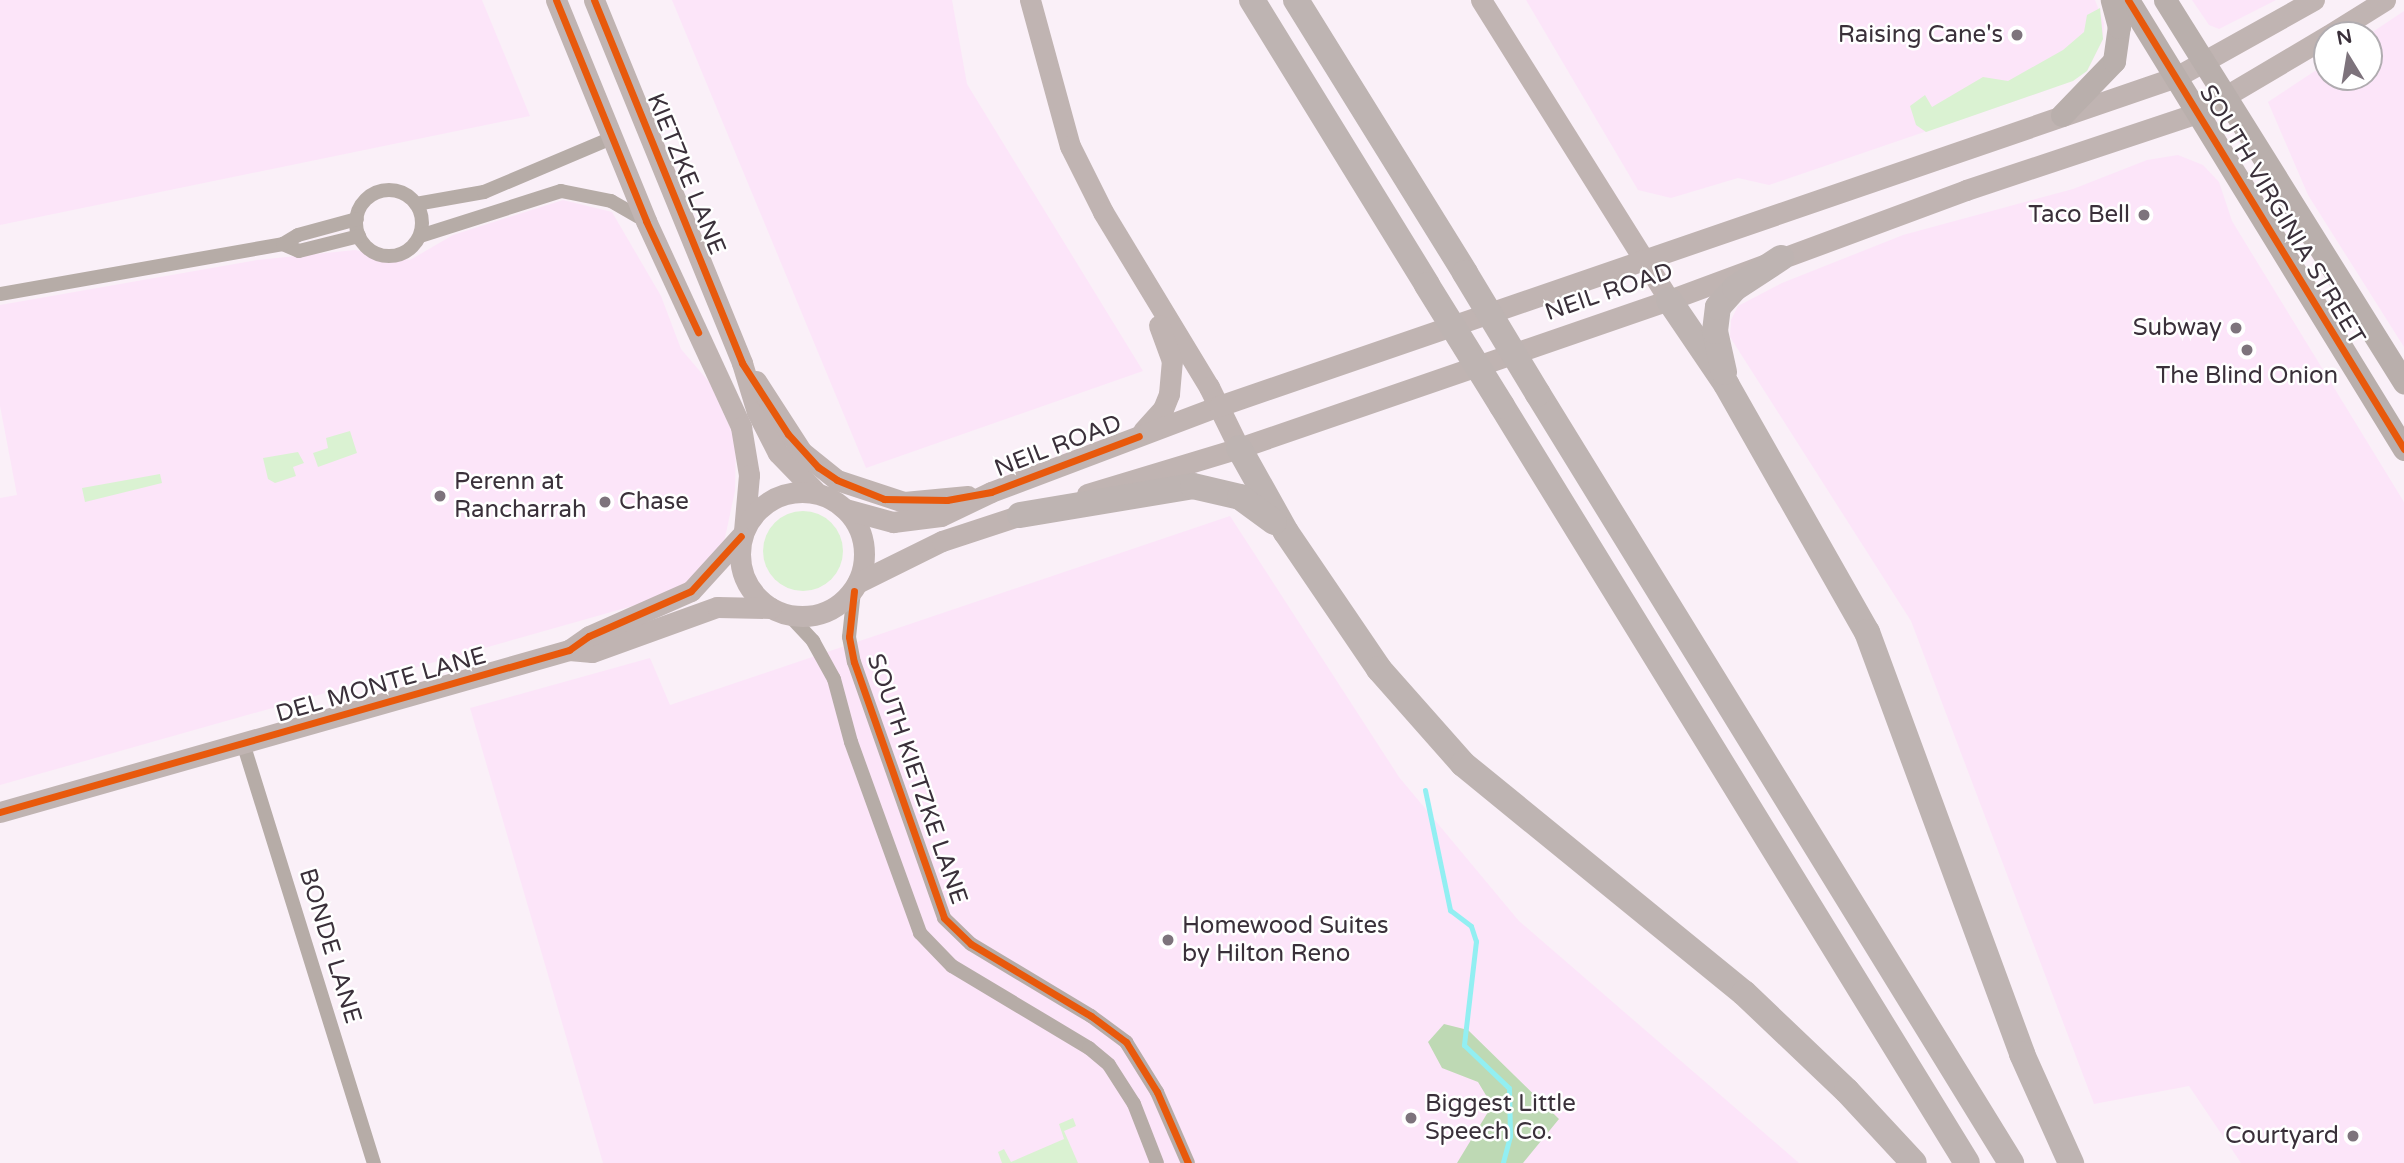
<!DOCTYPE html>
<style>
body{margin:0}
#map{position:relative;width:2404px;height:1163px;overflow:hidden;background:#faf0f8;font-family:"Varela Round",sans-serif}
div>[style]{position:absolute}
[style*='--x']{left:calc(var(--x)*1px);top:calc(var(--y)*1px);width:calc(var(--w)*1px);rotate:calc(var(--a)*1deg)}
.built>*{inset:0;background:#fce5f9}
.green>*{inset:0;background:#daf2d2}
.round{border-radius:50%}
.forest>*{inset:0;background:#bed9b4}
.stream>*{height:5px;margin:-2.5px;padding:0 2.5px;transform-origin:2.5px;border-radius:2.5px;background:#92eff2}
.street>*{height:14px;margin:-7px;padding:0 7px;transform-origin:7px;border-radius:7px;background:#b6aca7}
.street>.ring{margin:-7px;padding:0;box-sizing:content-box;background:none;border:14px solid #b6aca7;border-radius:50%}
.secondary>*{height:21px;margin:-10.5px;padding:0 10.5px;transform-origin:10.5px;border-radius:10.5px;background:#c0b4b2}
.secondary>.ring{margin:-10.5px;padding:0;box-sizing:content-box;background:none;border:21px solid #c0b4b2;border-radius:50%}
.primary>*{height:23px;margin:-11.5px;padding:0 11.5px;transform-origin:11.5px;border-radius:11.5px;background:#b9afac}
.highway>*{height:26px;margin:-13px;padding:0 13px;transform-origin:13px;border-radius:13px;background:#beb4b2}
.highway-bridge>*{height:26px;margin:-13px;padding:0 13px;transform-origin:13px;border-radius:13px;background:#beb4b2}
.cycleway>*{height:7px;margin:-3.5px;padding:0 3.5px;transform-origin:3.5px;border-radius:3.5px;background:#e8590c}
.dots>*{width:19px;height:19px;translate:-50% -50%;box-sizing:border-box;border:4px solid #fff;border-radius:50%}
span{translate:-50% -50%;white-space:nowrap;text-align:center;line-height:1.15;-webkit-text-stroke:5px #fff;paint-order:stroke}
.poi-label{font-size:24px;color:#3a303a}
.right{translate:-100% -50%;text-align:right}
.left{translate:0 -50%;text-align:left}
.street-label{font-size:24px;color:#3a303a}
.north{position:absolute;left:2313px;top:21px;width:70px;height:70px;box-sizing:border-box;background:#fff;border:2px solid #b0acb0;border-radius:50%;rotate:349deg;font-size:19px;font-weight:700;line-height:28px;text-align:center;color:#3a303a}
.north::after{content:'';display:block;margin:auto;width:24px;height:32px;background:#7d737c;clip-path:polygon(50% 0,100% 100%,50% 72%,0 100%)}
</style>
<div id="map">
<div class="built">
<i style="clip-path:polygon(0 0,482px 0,530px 116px,0 225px)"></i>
<i style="clip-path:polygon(672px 0,952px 0,967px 84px,1143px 371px,866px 468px)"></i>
<i style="clip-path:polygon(1526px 0,2095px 0,2104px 23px,2103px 39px,2087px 71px,2053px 88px,1769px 185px,1738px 178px,1671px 198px,1638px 190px)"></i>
<i style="clip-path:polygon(2192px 0,2276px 0,2219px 29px,2209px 25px)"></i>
<i style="clip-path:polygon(2404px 11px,2404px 347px,2308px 195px,2268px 102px,2327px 63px,2327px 77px,2369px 77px,2368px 35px)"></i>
<i style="clip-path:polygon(2178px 155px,2203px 165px,2219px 182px,2232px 221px,2404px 502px,2404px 1163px,2241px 1163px,2189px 1086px,2094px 1104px,1911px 621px,1730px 337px,1731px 320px,1738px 306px,1782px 283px,1903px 235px,2073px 189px,2147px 160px)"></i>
<i style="clip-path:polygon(563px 200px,612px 212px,661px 296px,681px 349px,710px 383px,736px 441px,735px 491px,723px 547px,675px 594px,0 785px,0 498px,17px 495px,0 406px,0 305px,257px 260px,355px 250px,410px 260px,453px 235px)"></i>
<i style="clip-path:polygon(1230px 516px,1399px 777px,1519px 921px,1799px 1163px,603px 1163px,470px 708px,650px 658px,670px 705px)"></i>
</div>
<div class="green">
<i style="clip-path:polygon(2100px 8px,2103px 39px,2087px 71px,2073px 81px,1926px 132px,1916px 125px,1910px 106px,1925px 95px,1932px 107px,1983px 77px,2008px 81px,2063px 50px,2084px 32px,2087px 15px)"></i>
<i style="clip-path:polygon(350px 431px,357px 453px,318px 467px,313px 453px,328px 448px,326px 438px)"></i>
<i style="clip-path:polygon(298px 452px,304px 463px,293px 467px,296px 476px,275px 483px,268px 479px,263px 458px)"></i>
<i style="clip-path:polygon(160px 474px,162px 483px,85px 502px,82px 488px)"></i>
<i class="round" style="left:763px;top:511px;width:80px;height:80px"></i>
<i style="clip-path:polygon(1073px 1118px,1076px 1126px,1064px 1131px,1078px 1163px,1002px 1163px,998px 1152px,1004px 1149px,1011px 1162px,1064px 1139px,1059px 1124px)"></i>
</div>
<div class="forest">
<i style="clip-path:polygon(1444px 1024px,1468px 1030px,1559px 1119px,1523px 1163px,1457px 1163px,1488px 1112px,1487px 1097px,1478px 1082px,1442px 1068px,1428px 1042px)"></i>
</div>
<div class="stream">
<i style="--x:1425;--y:790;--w:123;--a:78.2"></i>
<i style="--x:1450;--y:910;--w:26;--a:37"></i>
<i style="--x:1471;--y:926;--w:16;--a:72"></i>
<i style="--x:1476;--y:941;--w:105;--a:96.6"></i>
<i style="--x:1464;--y:1045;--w:62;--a:43.7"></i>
<i style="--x:1509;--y:1088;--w:48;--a:88.8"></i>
<i style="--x:1510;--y:1136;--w:28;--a:105"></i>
</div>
<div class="street">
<i class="ring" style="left:356px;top:190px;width:52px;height:52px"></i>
<i style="--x:416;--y:204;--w:69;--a:-10"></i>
<i style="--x:484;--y:192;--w:139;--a:-22.9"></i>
<i style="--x:420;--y:236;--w:148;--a:-17.7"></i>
<i style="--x:561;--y:191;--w:51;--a:11.3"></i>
<i style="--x:611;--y:201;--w:40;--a:29.7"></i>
<i style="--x:283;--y:244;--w:17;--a:24"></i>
<i style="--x:299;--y:251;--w:62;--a:-14"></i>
<i style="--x:0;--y:294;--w:287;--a:-10"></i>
<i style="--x:283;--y:244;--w:17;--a:-31"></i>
<i style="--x:298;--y:235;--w:61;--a:-15.2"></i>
<i style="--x:854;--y:591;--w:46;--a:96.2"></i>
<i style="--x:849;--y:637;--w:25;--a:79"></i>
<i style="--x:854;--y:662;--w:271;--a:70.6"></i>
<i style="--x:944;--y:918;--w:37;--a:44"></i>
<i style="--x:971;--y:944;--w:140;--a:31"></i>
<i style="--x:1091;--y:1016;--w:44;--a:36.6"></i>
<i style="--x:1126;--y:1042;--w:59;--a:58.2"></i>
<i style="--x:1157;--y:1092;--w:77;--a:66.4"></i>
<i style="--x:788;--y:614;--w:37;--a:47"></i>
<i style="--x:813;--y:641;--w:43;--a:61.1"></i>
<i style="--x:834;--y:679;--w:65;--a:74.9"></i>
<i style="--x:851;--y:742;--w:203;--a:70.1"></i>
<i style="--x:920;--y:933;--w:46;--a:45.9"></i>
<i style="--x:952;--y:966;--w:160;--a:30.9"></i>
<i style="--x:1089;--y:1048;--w:26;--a:40"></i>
<i style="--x:1109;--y:1065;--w:46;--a:57.3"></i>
<i style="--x:1134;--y:1104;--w:63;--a:68.7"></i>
<i style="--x:243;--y:743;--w:440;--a:72.7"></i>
</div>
<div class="secondary">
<i style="--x:556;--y:0;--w:239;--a:67.8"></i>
<i style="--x:646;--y:221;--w:227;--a:65.2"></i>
<i style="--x:741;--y:427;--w:49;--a:80.5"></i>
<i style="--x:749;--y:475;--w:56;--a:95.1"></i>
<i style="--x:594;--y:0;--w:392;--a:67.8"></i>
<i style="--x:742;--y:363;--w:51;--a:73"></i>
<i style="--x:757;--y:412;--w:46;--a:62.9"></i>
<i style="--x:778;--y:453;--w:56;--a:45.7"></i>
<i style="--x:1030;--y:0;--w:151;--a:74.7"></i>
<i style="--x:1070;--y:146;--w:74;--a:63.4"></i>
<i style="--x:1103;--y:212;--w:205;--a:58.8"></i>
<i style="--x:1209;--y:387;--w:68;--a:63.8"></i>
<i style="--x:1481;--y:0;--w:354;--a:57.9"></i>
<i style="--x:2329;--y:35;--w:66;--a:-32"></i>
<i style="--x:756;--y:381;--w:85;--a:57.1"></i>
<i style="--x:802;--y:452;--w:45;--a:38.7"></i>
<i style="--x:837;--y:480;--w:71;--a:18.2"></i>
<i style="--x:904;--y:502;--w:64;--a:-5.4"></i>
<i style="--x:1143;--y:431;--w:30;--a:-48"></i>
<i style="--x:1163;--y:409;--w:16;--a:-68"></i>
<i style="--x:1169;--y:394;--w:33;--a:-85"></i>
<i style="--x:1172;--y:361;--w:38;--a:-110"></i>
<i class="ring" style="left:740px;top:492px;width:103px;height:103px"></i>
<i style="--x:1087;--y:494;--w:159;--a:-16.8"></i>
<i style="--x:1239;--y:448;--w:455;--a:-19"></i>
<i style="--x:1669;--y:300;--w:317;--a:-20.3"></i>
<i style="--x:1966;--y:190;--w:243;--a:-18.4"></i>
<i style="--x:2197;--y:113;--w:151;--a:-30.6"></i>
<i style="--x:845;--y:509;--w:50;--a:15.2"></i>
<i style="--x:893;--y:522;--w:48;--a:-7.1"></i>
<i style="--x:941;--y:516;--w:55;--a:-25.6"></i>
<i style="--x:991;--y:492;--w:244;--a:-20.7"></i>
<i style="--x:1219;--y:406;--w:1012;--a:-18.97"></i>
<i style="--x:2176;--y:77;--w:158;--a:-29.2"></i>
<i style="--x:857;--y:583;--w:95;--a:-26.3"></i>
<i style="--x:942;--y:541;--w:96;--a:-18.2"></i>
<i style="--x:569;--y:650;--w:23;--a:5"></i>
<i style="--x:592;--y:652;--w:133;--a:-19.8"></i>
<i style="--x:717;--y:607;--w:54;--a:1.1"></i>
<i style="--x:0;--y:812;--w:592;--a:-15.89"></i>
<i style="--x:569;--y:650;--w:24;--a:-35"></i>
<i style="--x:589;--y:636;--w:111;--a:-23.8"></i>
<i style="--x:691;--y:591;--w:74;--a:-47.7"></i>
</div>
<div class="primary">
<i style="--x:2128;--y:0;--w:527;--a:58.42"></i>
<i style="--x:2165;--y:0;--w:451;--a:58"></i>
<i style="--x:2062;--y:115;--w:75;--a:-46.1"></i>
<i style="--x:2114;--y:61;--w:34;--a:-82"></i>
<i style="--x:2119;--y:27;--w:28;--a:-105"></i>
</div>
<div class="highway">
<i style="--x:1252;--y:0;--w:334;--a:58.4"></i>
<i style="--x:1296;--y:0;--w:321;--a:58.2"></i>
<i style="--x:1669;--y:300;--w:102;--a:55.8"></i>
<i style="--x:1726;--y:384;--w:285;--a:60.4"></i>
<i style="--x:1867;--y:632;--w:450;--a:69.8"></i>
<i style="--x:2022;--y:1054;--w:120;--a:65.8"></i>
<i style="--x:1724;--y:372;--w:42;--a:-102.4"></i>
<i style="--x:1715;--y:331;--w:24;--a:-83"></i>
<i style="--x:1718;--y:307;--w:25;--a:-48"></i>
<i style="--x:1735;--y:288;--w:55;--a:-33.1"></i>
<i style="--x:1538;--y:394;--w:903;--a:58.4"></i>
<i style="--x:1502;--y:406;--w:888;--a:58.44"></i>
<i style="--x:1239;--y:448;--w:96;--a:60.8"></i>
<i style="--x:1286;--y:532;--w:166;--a:55.8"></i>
<i style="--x:1379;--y:669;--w:127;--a:48.5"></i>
<i style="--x:1463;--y:764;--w:362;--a:39.2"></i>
<i style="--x:1744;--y:993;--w:142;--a:43.6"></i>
<i style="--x:1847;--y:1091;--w:98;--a:47.1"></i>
<i style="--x:1020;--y:515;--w:175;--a:-9.5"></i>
<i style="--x:1193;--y:486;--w:48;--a:13.2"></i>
<i style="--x:1240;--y:497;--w:42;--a:36.3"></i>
</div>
<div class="highway-bridge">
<i style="--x:1465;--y:273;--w:141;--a:58.9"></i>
<i style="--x:1427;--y:285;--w:142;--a:58.2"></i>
</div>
<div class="cycleway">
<i style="--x:556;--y:0;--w:239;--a:67.8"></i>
<i style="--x:646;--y:221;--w:123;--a:64.9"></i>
<i style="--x:594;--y:0;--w:392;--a:67.8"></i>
<i style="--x:742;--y:363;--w:85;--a:57.1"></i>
<i style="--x:788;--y:434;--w:45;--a:47.7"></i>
<i style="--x:818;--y:467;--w:23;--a:34"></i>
<i style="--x:837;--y:480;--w:51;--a:22"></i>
<i style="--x:884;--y:499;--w:63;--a:0.9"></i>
<i style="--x:947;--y:500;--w:45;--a:-10.3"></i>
<i style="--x:991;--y:492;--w:158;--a:-20.7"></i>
<i style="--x:2128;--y:0;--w:527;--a:58.42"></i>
<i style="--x:854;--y:591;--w:46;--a:96.2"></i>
<i style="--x:849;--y:637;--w:25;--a:79"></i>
<i style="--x:854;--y:662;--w:271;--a:70.6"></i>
<i style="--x:944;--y:918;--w:37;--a:44"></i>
<i style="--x:971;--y:944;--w:140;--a:31"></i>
<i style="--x:1091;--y:1016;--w:44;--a:36.6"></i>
<i style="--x:1126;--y:1042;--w:59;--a:58.2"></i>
<i style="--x:1157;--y:1092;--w:77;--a:66.4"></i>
<i style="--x:0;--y:812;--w:592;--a:-15.89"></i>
<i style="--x:569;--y:650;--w:24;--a:-35"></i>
<i style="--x:589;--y:636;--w:111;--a:-23.8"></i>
<i style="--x:691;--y:591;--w:74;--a:-47.7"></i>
</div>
<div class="dots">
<i style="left:2017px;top:35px;background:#7d737c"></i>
<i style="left:2144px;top:215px;background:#7d737c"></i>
<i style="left:2236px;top:328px;background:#7d737c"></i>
<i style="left:2247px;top:350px;background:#7d737c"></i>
<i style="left:440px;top:496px;background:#7d737c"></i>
<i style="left:605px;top:502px;background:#7d737c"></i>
<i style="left:1168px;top:940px;background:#7d737c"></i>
<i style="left:1411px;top:1118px;background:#7d737c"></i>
<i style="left:2353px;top:1136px;background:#7d737c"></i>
</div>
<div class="poi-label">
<span class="right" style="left:2003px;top:35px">Raising Cane's</span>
<span class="right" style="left:2130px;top:215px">Taco Bell</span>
<span class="right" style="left:2222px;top:328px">Subway</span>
<span style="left:2247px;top:376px">The Blind Onion</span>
<span class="left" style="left:454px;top:496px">Perenn at<br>Rancharrah</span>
<span class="left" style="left:619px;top:502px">Chase</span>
<span class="left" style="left:1182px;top:940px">Homewood Suites<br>by Hilton Reno</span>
<span class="left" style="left:1425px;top:1118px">Biggest Little<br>Speech Co.</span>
<span class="right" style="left:2339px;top:1136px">Courtyard</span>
</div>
<div class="street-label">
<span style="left:686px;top:174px;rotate:68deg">KIETZKE LANE</span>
<span style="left:2282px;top:215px;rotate:59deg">SOUTH VIRGINIA STREET</span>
<span style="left:1609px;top:292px;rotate:-19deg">NEIL ROAD</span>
<span style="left:1058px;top:446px;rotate:-21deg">NEIL ROAD</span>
<span style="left:381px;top:685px;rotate:-16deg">DEL MONTE LANE</span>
<span style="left:917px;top:779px;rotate:71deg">SOUTH KIETZKE LANE</span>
<span style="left:330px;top:946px;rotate:73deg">BONDE LANE</span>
</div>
<div class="north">N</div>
</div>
